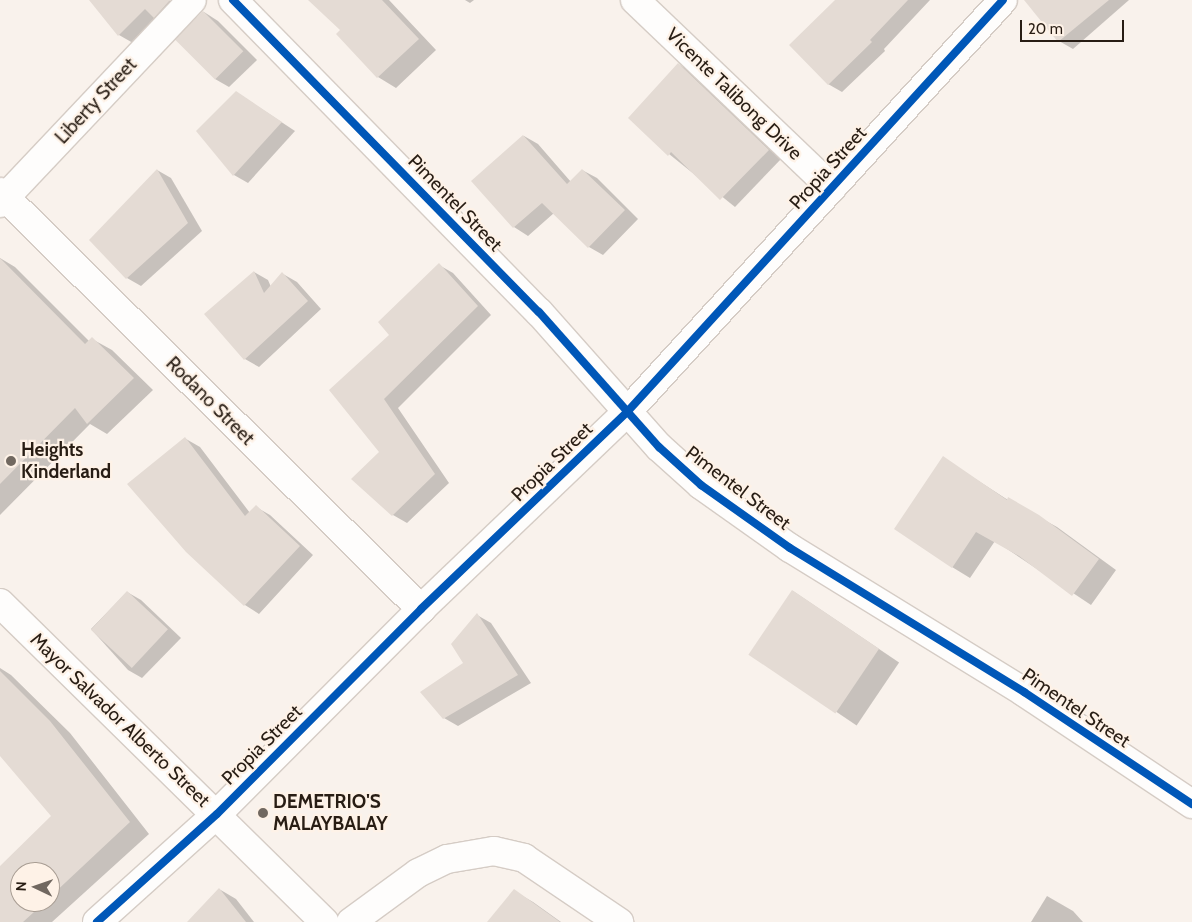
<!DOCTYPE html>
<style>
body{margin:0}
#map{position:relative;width:1192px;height:922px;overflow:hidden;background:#f9f2ec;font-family:Cabin,sans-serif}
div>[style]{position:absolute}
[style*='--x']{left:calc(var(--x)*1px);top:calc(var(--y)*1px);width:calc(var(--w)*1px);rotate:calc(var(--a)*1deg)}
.shadow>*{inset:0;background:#0003;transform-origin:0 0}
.building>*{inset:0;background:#e4dbd4;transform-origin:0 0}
.roads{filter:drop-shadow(1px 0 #d5ccc5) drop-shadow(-1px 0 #d5ccc5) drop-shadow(0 1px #d5ccc5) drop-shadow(0 -1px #d5ccc5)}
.street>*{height:28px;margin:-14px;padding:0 14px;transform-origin:14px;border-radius:14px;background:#fefdfc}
.cycleway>*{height:8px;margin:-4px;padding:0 4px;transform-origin:4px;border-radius:4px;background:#0057b8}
.dots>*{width:14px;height:14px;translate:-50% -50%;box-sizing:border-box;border:2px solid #fef2e7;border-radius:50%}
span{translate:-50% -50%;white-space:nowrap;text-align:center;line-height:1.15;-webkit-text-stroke:4.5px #fef2e7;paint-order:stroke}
.street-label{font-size:19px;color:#281d14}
.poi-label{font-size:19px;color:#281d14;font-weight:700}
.left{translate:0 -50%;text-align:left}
.north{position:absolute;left:10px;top:862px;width:50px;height:50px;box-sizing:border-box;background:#fef2e7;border:1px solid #a89d93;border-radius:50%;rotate:273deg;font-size:14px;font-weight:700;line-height:20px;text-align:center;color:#281d14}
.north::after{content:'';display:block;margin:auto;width:18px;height:22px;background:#716860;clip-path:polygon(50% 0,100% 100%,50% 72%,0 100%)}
.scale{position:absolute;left:1020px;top:20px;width:104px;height:22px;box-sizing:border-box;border:2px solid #281d14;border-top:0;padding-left:6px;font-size:15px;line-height:18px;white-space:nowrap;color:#281d14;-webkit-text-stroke:4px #fef2e7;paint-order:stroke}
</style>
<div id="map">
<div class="shadow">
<i style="clip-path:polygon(90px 0,169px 0,173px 4px,133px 43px,119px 35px)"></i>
<i style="clip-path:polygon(310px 0,389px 0,436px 50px,396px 88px,378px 77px,342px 30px)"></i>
<i style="clip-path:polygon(465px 0,474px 0,470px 3px)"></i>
<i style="clip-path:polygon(837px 0,930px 0,884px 49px,885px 51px,842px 92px,828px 84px)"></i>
<i style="clip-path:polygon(1026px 0,1129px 0,1073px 49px,1059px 41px)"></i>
<i style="clip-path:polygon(204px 12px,218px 21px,257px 60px,229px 87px,215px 79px)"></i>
<i style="clip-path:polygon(678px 64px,693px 73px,782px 158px,735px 207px,669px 154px)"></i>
<i style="clip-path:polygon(236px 92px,295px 131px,248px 183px,234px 175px)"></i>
<i style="clip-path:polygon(524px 136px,538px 144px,571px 182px,582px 170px,597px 178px,638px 219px,603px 255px,589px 247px,554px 213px,528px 236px,514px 227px,473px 181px)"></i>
<i style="clip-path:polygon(157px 170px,171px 178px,202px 231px,141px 286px,127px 278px,91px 240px)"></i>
<i style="clip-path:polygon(0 258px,15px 267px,90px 342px,92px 339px,112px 350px,153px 390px,107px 434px,90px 424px,0 515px)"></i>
<i style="clip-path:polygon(439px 265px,453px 273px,491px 315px,398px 408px,449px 483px,407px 523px,393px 515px,381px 453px,331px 390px,391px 335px)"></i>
<i style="clip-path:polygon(254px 272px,268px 280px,271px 287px,283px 274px,297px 282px,321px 309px,259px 367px,245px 359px)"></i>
<i style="clip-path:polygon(186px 439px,200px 447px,250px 513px,256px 507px,270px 515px,313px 555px,259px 614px,245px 605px,187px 551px)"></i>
<i style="clip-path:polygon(943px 458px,1008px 500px,1057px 527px,1116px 570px,1091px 605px,995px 541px,970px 578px,952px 567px)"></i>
<i style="left:793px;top:591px;width:128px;height:76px;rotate:34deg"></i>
<i style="clip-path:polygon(127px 592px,141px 600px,181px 638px,142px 678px,128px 670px,91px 629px)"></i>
<i style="clip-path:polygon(477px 615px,491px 623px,531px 683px,458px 726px,444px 718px,465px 663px)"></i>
<i style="clip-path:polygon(evenodd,0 668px,11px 675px,70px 733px,149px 834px,52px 922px,0 922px,0 868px,53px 816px,0 755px,0 668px,20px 872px,50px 872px,50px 902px,20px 902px,20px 872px)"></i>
<i style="clip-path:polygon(219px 889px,236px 899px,254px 922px,188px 922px)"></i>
<i style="clip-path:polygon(514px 891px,533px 902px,561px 922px,488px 922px)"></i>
<i style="clip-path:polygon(1047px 896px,1073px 911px,1083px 922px,1031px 922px)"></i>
</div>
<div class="building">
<i style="clip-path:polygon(89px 0,170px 0,154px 18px,145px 9px,118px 36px)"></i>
<i style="clip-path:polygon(308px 0,382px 0,419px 39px,377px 78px,336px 34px,340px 30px)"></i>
<i style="clip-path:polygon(835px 0,908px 0,870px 40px,872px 42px,828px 85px,789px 45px)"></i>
<i style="clip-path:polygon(1024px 0,1109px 0,1058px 42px)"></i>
<i style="left:203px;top:11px;width:57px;height:40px;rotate:45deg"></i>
<i style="clip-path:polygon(678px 63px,769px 150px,720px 200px,671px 152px,668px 156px,628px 118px)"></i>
<i style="clip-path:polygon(236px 91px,282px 122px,233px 176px,196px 131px)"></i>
<i style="clip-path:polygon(523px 135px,567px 184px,582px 169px,625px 210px,588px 248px,542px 203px,513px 228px,471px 181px)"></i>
<i style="clip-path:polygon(157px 169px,188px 223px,126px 279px,89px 240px)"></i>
<i style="clip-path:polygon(0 258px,85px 344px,92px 337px,134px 378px,87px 424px,75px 408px,0 484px)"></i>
<i style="clip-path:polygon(439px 263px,478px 306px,384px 399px,435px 474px,392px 516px,351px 479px,379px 452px,329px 390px,389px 335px,378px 322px)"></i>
<i style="clip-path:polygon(254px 271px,264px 293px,282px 272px,308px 301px,244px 360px,204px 314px)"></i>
<i style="clip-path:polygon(185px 437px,245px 516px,256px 505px,300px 546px,244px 606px,186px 552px,127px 484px)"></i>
<i style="clip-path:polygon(943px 456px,1007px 500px,1008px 497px,1039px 515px,1099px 559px,1072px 596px,1019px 556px,976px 532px,952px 568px,894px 529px)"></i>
<i style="left:792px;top:590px;width:105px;height:78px;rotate:34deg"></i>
<i style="left:127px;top:591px;width:56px;height:53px;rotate:43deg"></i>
<i style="clip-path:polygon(477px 613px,518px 675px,443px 719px,420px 692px,463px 663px,451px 644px)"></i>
<i style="clip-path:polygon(0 671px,50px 721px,130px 822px,50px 897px,50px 872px,20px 872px,20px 902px,45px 902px,23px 922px,0 922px,0 866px,51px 816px,0 756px)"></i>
<i style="clip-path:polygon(219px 888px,246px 922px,187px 922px)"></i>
<i style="clip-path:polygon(514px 889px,560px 922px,487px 922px)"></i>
</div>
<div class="roads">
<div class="street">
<i style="--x:233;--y:0;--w:437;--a:45.6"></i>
<i style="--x:539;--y:312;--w:181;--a:48.4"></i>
<i style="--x:659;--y:447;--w:57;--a:42.1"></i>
<i style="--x:701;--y:485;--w:109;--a:35.3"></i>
<i style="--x:790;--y:548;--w:275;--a:31.6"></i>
<i style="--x:1024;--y:692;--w:202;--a:33.7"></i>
<i style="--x:635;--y:0;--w:272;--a:43.7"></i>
<i style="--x:0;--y:192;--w:593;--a:44.73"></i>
<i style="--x:0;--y:203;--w:279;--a:-46.6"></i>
<i style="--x:0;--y:603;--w:455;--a:44.5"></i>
<i style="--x:97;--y:922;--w:161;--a:-42"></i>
<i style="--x:217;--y:814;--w:289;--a:-45.1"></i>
<i style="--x:421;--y:609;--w:286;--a:-43.7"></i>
<i style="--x:628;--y:411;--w:556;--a:-47.62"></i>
<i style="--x:351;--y:922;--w:83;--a:-36.2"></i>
<i style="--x:418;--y:873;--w:32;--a:-26"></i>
<i style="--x:447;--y:859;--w:48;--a:-9.7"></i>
<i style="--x:494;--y:851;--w:31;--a:13"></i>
<i style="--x:524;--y:858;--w:115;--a:34"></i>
</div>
</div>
<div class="cycleway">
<i style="--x:233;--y:0;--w:437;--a:45.6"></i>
<i style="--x:539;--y:312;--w:181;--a:48.4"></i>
<i style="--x:659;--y:447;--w:57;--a:42.1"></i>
<i style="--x:701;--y:485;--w:109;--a:35.3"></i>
<i style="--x:790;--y:548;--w:275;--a:31.6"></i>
<i style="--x:1024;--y:692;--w:202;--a:33.7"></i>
<i style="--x:97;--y:922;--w:161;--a:-42"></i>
<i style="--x:217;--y:814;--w:289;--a:-45.1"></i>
<i style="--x:421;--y:609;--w:286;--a:-43.7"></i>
<i style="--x:628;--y:411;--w:556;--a:-47.62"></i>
</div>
<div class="dots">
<i style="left:11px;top:461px;background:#716860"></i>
<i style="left:263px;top:813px;background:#716860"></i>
</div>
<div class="street-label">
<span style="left:734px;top:94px;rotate:44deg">Vicente Talibong Drive</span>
<span style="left:96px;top:101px;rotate:-47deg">Liberty Street</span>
<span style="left:828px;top:168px;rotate:-48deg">Propia Street</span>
<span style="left:455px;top:203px;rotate:46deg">Pimentel Street</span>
<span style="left:210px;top:401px;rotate:45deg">Rodano Street</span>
<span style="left:552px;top:462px;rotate:-44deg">Propia Street</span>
<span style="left:738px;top:488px;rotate:37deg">Pimentel Street</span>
<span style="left:1076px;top:708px;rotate:34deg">Pimentel Street</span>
<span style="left:120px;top:720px;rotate:44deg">Mayor Salvador Alberto Street</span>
<span style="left:262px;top:745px;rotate:-45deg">Propia Street</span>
</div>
<div class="poi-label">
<span class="left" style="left:21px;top:461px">Heights<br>Kinderland</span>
<span class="left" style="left:273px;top:813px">DEMETRIO'S<br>MALAYBALAY</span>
</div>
<div class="north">N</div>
<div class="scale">20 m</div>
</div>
